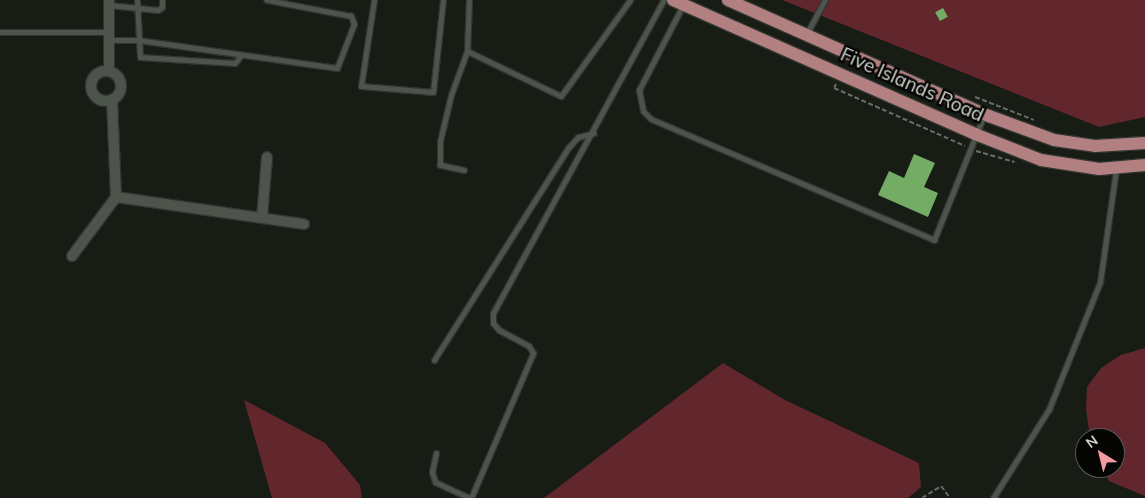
<!DOCTYPE html>
<style>
body{margin:0}
#map{position:relative;width:1145px;height:498px;overflow:hidden;background:#171c15;font-family:Mulish,sans-serif}
div>[style]{position:absolute}
[style*='--x']{left:calc(var(--x)*1px);top:calc(var(--y)*1px);width:calc(var(--w)*1px);rotate:calc(var(--a)*1deg)}
.green>*{inset:0;background:#62262d}
.building>*{inset:0;background:#75ac65;transform-origin:0 0}
.path>*{height:2px;margin-top:-1px;transform-origin:0;background:repeating-linear-gradient(90deg,#676c66 0 5px,transparent 0 7.5px)}
.roads{filter:drop-shadow(1px 0 #313530) drop-shadow(-1px 0 #313530) drop-shadow(0 1px #313530) drop-shadow(0 -1px #313530)}
.service>*{height:5px;margin:-2.5px;padding:0 2.5px;transform-origin:2.5px;border-radius:2.5px;background:#4d544b}
.minor>*{height:10px;margin:-5px;padding:0 5px;transform-origin:5px;border-radius:5px;background:#4d544b}
.minor>.ring{margin:-5px;padding:0;box-sizing:content-box;background:none;border:10px solid #4d544b;border-radius:50%}
.primary>*{height:12px;margin:-6px;padding:0 6px;transform-origin:6px;border-radius:6px;background:#b28080}
span{translate:-50% -50%;white-space:nowrap;text-align:center;line-height:1.15;-webkit-text-stroke:5px #050604;paint-order:stroke}
.street-label{font-size:19px;color:#d2d6d1}
.north{position:absolute;left:1075px;top:428px;width:50px;height:50px;box-sizing:border-box;background:#050604;border:1px solid #575956;border-radius:50%;rotate:324deg;font-size:14px;font-weight:700;line-height:20px;text-align:center;color:#d2d6d1}
.north::after{content:'';display:block;margin:auto;width:18px;height:22px;background:#f49aa1;clip-path:polygon(50% 0,100% 100%,50% 72%,0 100%)}
</style>
<div id="map">
<div class="green">
<i style="clip-path:polygon(782px 0,1145px 0,1145px 117px,1099px 127px)"></i>
<i style="clip-path:polygon(1145px 348px,1145px 496px,1109px 481px,1102px 468px,1115px 468px,1115px 438px,1090px 438px,1086px 409px,1087px 387px,1101px 368px,1121px 355px)"></i>
<i style="clip-path:polygon(723px 363px,785px 400px,919px 463px,921px 487px,908px 498px,544px 498px)"></i>
<i style="clip-path:polygon(244px 400px,325px 443px,360px 485px,362px 498px,272px 498px)"></i>
</div>
<div class="building">
<i style="left:943px;top:8px;width:10px;height:9px;rotate:61deg"></i>
<i style="clip-path:polygon(914px 154px,935px 163px,924px 187px,938px 193px,928px 217px,878px 195px,889px 171px,904px 178px)"></i>
</div>
<div class="path">
<i style="--x:836;--y:84;--w:4;--a:117"></i>
<i style="--x:834;--y:88;--w:143;--a:23.9"></i>
<i style="--x:975;--y:97;--w:63;--a:21.3"></i>
<i style="--x:976;--y:151;--w:40;--a:16"></i>
<i style="--x:922;--y:498;--w:22;--a:-32"></i>
<i style="--x:941;--y:486;--w:15;--a:53"></i>
</div>
<div class="roads">
<div class="service">
<i style="--x:137;--y:0;--w:57;--a:87"></i>
<i style="--x:140;--y:57;--w:95;--a:3.6"></i>
<i style="--x:235;--y:63;--w:10;--a:-53"></i>
<i style="--x:374;--y:0;--w:87;--a:98.6"></i>
<i style="--x:361;--y:86;--w:72;--a:4.8"></i>
<i style="--x:433;--y:92;--w:93;--a:-83.8"></i>
<i style="--x:469;--y:0;--w:51;--a:92.2"></i>
<i style="--x:467;--y:51;--w:104;--a:25.6"></i>
<i style="--x:561;--y:96;--w:118;--a:-54.3"></i>
<i style="--x:109;--y:5;--w:49;--a:5.8"></i>
<i style="--x:158;--y:10;--w:5;--a:-37"></i>
<i style="--x:162;--y:7;--w:7;--a:-90"></i>
<i style="--x:683;--y:5;--w:96;--a:117.4"></i>
<i style="--x:639;--y:90;--w:21;--a:79"></i>
<i style="--x:643;--y:111;--w:11;--a:45"></i>
<i style="--x:651;--y:119;--w:308;--a:23.1"></i>
<i style="--x:934;--y:240;--w:135;--a:-68.2"></i>
<i style="--x:0;--y:32;--w:109;--a:0"></i>
<i style="--x:806;--y:35;--w:40;--a:-62"></i>
<i style="--x:109;--y:40;--w:29;--a:0"></i>
<i style="--x:138;--y:40;--w:201;--a:8"></i>
<i style="--x:337;--y:68;--w:47;--a:-68.9"></i>
<i style="--x:354;--y:24;--w:9;--a:-111"></i>
<i style="--x:351;--y:16;--w:86;--a:-169.2"></i>
<i style="--x:464;--y:170;--w:25;--a:-168"></i>
<i style="--x:440;--y:165;--w:24;--a:-90"></i>
<i style="--x:440;--y:141;--w:47;--a:-76.6"></i>
<i style="--x:451;--y:95;--w:47;--a:-70"></i>
<i style="--x:434;--y:360;--w:251;--a:-57.7"></i>
<i style="--x:568;--y:148;--w:15;--a:-48"></i>
<i style="--x:578;--y:137;--w:16;--a:-14"></i>
<i style="--x:436;--y:453;--w:19;--a:102"></i>
<i style="--x:432;--y:472;--w:10;--a:73"></i>
<i style="--x:435;--y:482;--w:38;--a:25"></i>
<i style="--x:471;--y:498;--w:158;--a:-66.8"></i>
<i style="--x:533;--y:353;--w:8;--a:-120"></i>
<i style="--x:529;--y:346;--w:34;--a:-152"></i>
<i style="--x:499;--y:330;--w:9;--a:-131"></i>
<i style="--x:493;--y:323;--w:10;--a:-90"></i>
<i style="--x:493;--y:313;--w:357;--a:-61.4"></i>
<i style="--x:993;--y:498;--w:105;--a:-57.8"></i>
<i style="--x:1049;--y:409;--w:137;--a:-68.1"></i>
<i style="--x:1100;--y:282;--w:114;--a:-81.9"></i>
</div>
<div class="minor">
<i style="--x:109;--y:70;--w:70;--a:-90"></i>
<i class="ring" style="left:91px;top:71px;width:20px;height:20px"></i>
<i style="--x:112;--y:100;--w:97;--a:87.6"></i>
<i style="--x:116;--y:197;--w:190;--a:8.2"></i>
<i style="--x:262;--y:218;--w:61;--a:-85.3"></i>
<i style="--x:72;--y:256;--w:74;--a:-53.3"></i>
</div>
<div class="primary">
<i style="--x:673;--y:0;--w:330;--a:23.9"></i>
<i style="--x:975;--y:134;--w:71;--a:21.5"></i>
<i style="--x:1041;--y:160;--w:59;--a:8.8"></i>
<i style="--x:1099;--y:169;--w:46;--a:-5"></i>
<i style="--x:728;--y:0;--w:286;--a:24"></i>
<i style="--x:989;--y:116;--w:69;--a:20.3"></i>
<i style="--x:1054;--y:140;--w:41;--a:8.3"></i>
<i style="--x:1095;--y:146;--w:50;--a:-3.4"></i>
</div>
</div>
<div class="street-label">
<span style="left:912px;top:85px;rotate:24deg">Five Islands Road</span>
</div>
<div class="north">N</div>
</div>
